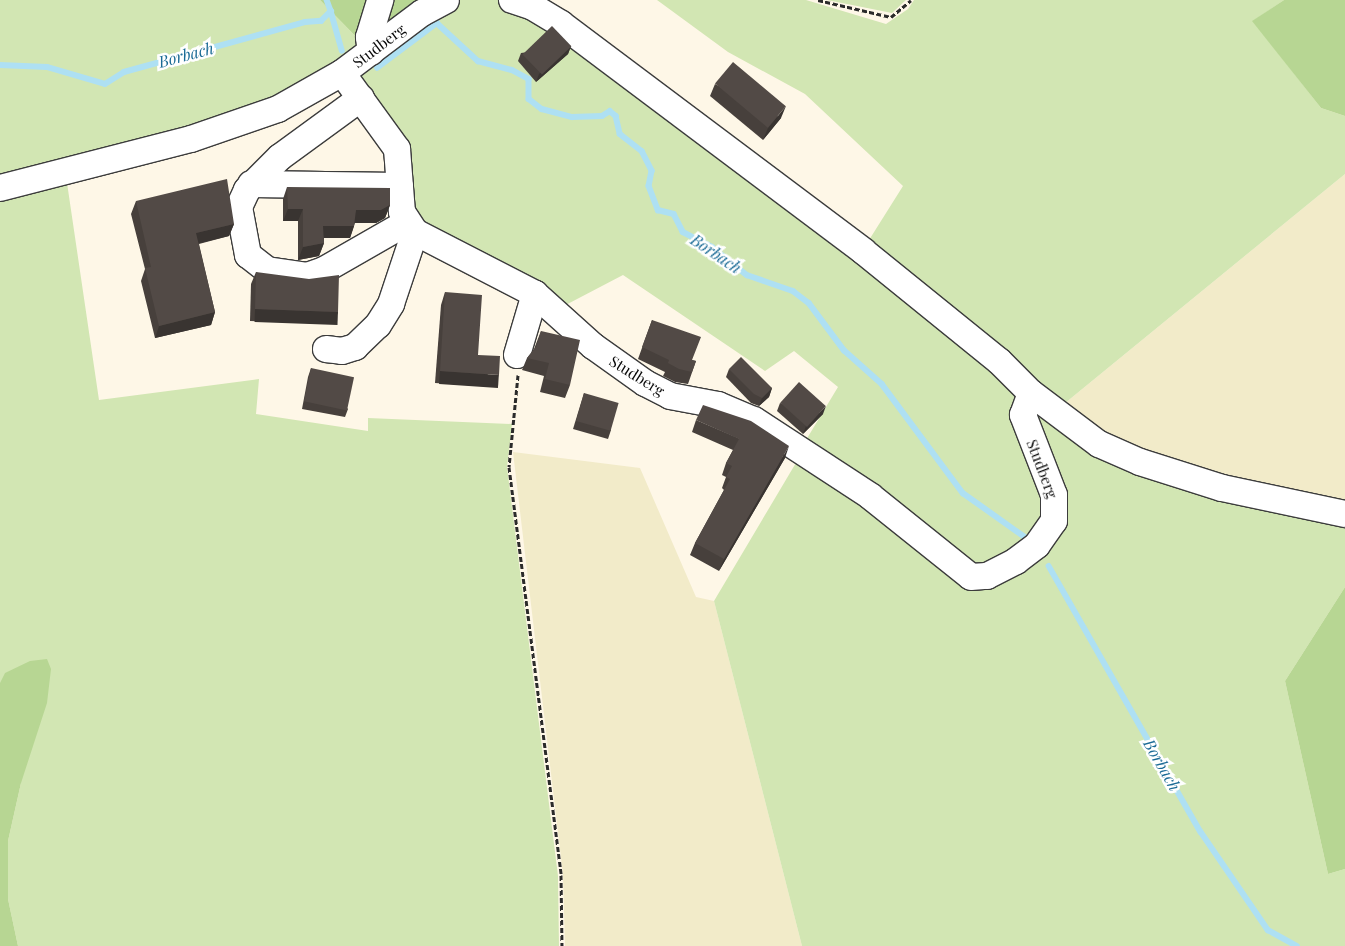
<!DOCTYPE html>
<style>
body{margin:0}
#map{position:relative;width:1345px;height:946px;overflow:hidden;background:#fef7e7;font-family:"Playfair Display",serif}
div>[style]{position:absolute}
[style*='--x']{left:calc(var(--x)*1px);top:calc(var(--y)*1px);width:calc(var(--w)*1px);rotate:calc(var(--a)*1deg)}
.farmland>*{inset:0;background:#f2ebc9}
.green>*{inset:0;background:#d2e6b3}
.forest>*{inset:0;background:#b7d693}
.stream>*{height:5.5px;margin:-2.75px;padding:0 2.75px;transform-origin:2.75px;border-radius:2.75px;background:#aee0f3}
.path>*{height:3px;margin-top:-1.5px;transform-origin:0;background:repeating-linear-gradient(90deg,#2b2b2b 0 5px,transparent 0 7.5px)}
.roads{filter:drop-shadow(1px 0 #3c3c3c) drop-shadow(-1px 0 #3c3c3c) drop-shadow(0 1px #3c3c3c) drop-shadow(0 -1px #3c3c3c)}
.minor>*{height:26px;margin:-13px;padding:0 13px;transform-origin:13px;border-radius:13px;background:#fff}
.wall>*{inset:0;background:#47403c}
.shaded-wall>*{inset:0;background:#393431;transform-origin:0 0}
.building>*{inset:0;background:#524a46;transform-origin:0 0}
span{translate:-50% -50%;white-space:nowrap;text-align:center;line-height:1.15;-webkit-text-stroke:5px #fff;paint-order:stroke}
.street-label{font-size:15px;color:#090909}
.water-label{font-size:16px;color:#196a95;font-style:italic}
</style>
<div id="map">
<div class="farmland">
<i style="clip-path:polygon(1345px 174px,1345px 508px,1143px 456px,1059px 408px)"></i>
<i style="clip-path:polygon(513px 452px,640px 468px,696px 597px,714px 601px,802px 946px,565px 946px,563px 875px)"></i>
</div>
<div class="green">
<i style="clip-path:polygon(0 0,320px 0,369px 50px,277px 102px,0 180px)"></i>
<i style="clip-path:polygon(459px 0,503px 0,533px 9px,1028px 394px,1053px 514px,986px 573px,803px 445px,838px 387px,794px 351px,765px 371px,623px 275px,558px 309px,428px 237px,346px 74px)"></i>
<i style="clip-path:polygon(657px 0,806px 0,886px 24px,908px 9px,914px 0,1284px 0,1253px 21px,1321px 108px,1345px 116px,1345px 174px,1059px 408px,864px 248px,903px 186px,805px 94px,728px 52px)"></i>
<i style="clip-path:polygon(827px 0,906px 0,892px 13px)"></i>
<i style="clip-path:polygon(66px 176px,99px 400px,259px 379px,256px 414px,368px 431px,368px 418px,512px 424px,507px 467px,558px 876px,559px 946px,18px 946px,8px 899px,8px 841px,21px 783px,0 683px,0 195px)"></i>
<i style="clip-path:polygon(1026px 408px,1072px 433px,1345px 519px,1345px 587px,1285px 681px,1328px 874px,1345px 869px,1345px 946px,802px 946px,714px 601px,803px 451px,962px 575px,1051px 532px)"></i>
</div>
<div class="forest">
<i style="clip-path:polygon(320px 0,440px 0,369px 50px)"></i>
<i style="clip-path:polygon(1284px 0,1345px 0,1345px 116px,1321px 108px,1252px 21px)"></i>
<i style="clip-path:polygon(1345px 587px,1345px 869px,1328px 874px,1285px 681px)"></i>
<i style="clip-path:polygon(47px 659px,51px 669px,47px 703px,21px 783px,8px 841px,8px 899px,18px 946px,0 946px,0 683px,5px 673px,30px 661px)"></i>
</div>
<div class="stream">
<i style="--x:327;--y:0;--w:12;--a:70"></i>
<i style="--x:0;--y:65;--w:47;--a:2.4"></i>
<i style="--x:47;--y:67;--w:60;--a:16.3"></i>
<i style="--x:105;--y:84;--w:22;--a:-32"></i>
<i style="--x:124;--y:72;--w:188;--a:-15.4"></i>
<i style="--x:305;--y:22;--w:16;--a:-4"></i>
<i style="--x:321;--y:21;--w:14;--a:-45"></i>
<i style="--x:331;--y:11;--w:41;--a:74.2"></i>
<i style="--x:377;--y:68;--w:75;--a:-36.9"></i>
<i style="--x:437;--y:23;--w:56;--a:42.8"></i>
<i style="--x:478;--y:61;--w:35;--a:15"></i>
<i style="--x:512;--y:70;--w:19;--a:28"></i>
<i style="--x:529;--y:79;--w:20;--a:90"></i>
<i style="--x:529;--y:99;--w:16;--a:38"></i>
<i style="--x:542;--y:109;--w:31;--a:15"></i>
<i style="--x:572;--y:117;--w:30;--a:-2"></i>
<i style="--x:602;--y:116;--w:9;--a:-32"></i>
<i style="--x:610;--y:111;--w:8;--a:40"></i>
<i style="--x:616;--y:116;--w:18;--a:77"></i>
<i style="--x:620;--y:134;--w:28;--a:38"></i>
<i style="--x:642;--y:151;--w:22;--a:63"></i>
<i style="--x:652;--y:171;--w:15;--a:101"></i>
<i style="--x:649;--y:186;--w:26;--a:69"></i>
<i style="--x:658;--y:210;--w:16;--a:14"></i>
<i style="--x:674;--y:214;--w:20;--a:63"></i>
<i style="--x:683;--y:232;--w:33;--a:27"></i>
<i style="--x:712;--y:247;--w:45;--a:38.7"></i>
<i style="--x:747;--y:275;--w:49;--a:19.2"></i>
<i style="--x:793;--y:291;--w:20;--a:37"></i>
<i style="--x:809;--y:303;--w:59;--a:53.3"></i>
<i style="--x:844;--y:350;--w:51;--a:41.8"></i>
<i style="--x:882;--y:384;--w:136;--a:53.4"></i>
<i style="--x:963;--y:493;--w:76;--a:35.4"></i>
<i style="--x:1049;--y:566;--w:306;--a:60.3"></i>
<i style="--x:1201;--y:832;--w:119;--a:55.6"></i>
<i style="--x:1268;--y:930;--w:33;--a:29"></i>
</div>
<div class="path">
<i style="--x:818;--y:0;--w:75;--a:13.1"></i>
<i style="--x:891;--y:17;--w:26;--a:-40"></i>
<i style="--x:518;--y:375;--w:92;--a:95.6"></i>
<i style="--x:509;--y:467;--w:411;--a:82.7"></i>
<i style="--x:561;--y:875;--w:71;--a:89.2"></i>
</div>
<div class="roads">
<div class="minor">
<i style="--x:512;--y:0;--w:22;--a:18"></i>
<i style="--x:533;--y:7;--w:33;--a:31"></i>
<i style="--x:561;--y:24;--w:378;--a:36.9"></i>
<i style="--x:863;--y:251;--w:175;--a:39"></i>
<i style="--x:999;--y:361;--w:45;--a:45"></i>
<i style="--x:1031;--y:393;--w:85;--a:36.9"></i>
<i style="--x:1099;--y:444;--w:45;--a:23.7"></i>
<i style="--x:1140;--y:462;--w:86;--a:17.6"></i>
<i style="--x:1222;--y:488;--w:126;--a:11.9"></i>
<i style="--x:371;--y:52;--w:15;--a:-98"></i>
<i style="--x:369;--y:37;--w:39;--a:-73"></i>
<i style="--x:342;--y:73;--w:94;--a:54.1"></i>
<i style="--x:397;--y:149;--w:63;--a:85.5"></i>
<i style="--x:402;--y:212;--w:24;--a:57"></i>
<i style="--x:415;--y:232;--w:135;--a:27.3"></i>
<i style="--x:535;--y:294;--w:78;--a:41.9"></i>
<i style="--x:593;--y:346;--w:64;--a:35.4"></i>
<i style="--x:645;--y:383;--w:28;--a:27"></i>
<i style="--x:670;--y:396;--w:49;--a:10.6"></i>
<i style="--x:718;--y:405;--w:39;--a:23"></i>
<i style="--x:754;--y:420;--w:139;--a:33.2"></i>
<i style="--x:870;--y:496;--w:129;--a:38.7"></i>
<i style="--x:971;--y:577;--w:16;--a:-4"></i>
<i style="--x:987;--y:576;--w:33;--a:-27"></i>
<i style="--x:1016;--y:561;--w:26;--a:-37"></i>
<i style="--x:1037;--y:545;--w:29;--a:-55"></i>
<i style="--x:1054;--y:521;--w:26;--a:-90"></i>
<i style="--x:1054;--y:495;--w:86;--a:-111.2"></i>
<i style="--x:1023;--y:415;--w:23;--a:-70"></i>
<i style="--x:361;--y:98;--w:100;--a:143.9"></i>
<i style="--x:280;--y:157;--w:47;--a:135"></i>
<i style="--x:247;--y:190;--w:19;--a:115"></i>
<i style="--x:239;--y:207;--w:49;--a:79.4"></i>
<i style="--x:248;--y:255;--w:24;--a:38"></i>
<i style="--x:267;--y:270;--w:40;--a:8.5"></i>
<i style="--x:307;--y:276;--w:18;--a:-19"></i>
<i style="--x:324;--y:270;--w:95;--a:-29.8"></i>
<i style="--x:251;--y:184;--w:149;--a:0.8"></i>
<i style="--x:0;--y:188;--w:197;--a:-14.4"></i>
<i style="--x:191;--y:139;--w:92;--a:-19"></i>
<i style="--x:278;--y:109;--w:73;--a:-29.4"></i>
<i style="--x:342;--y:73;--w:100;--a:-36.9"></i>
<i style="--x:422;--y:13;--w:27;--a:-28"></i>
<i style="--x:326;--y:349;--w:16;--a:7"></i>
<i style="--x:342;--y:351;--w:14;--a:-17"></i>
<i style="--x:355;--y:347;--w:32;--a:-44"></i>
<i style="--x:378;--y:325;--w:25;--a:-58"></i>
<i style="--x:391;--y:304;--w:76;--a:-71.6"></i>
<i style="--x:517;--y:355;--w:64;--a:-73.6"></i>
</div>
</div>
<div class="wall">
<i style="clip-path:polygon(571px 46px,568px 54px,536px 82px,518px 61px,521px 53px)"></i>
<i style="clip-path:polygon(715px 84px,781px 118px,763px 140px,710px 96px)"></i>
<i style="clip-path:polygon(287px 187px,390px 205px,385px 218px,376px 223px,355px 223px,350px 238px,324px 238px,324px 243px,319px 256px,298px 260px,298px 221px,283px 221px,283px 199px)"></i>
<i style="clip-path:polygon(136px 201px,234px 224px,229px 236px,199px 244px,215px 312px,211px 325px,155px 338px,141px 281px,145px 269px,131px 214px)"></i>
<i style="clip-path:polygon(256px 272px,338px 312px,334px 324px,250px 321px,251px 284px)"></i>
<i style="clip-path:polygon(445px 292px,478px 355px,494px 387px,435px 383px,441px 305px)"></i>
<i style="clip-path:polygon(652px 320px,692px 360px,696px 361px,688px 384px,675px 382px,663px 376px,665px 372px,638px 359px)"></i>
<i style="clip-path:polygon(541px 331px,570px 385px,565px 398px,540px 392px,544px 376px,522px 370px,527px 358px,534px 349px)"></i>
<i style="clip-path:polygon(311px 368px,348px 409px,345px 417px,302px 409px,308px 377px)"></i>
<i style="clip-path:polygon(729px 369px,772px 388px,769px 397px,759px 406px,751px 403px,726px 377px)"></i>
<i style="clip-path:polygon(584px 393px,611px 430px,608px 439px,573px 429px)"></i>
<i style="clip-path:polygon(780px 403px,823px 414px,803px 434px,777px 411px)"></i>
<i style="clip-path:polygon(696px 420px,785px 458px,719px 571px,690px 555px,695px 543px,724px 490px,722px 488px,726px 477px,722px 475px,726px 463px,733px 450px,692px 432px)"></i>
</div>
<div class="shaded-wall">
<i style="clip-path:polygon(571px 46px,568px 54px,536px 82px,539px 74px)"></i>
<i style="clip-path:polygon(786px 106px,781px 118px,763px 140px,768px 128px)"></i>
<i style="clip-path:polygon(390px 205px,385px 218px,376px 223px,352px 223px,356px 210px)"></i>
<i style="clip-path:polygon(288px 209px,303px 209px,298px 221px,283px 221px)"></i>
<i style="clip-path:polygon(234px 224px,229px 236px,192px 245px,196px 233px)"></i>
<i style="clip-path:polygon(323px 226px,354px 226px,350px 238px,319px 238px)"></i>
<i style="clip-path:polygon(324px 243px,319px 256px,298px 260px,303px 247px)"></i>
<i style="left:255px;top:309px;width:83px;height:13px;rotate:2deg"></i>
<i style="clip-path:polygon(215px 312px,211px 325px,155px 338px,159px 326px)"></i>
<i style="left:440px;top:371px;width:59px;height:13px;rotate:4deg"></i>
<i style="clip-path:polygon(772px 388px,769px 397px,759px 406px,762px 398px)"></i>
<i style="clip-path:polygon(826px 406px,823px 414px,803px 434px,806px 426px)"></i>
<i style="clip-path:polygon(789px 446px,785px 458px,719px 571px,724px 559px)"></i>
</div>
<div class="building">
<i style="left:552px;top:26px;width:28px;height:41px;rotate:46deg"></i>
<i style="left:733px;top:62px;width:69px;height:28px;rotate:40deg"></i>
<i style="clip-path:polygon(227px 179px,234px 224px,196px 233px,215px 312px,159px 326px,145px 268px,151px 267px,136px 201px)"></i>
<i style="clip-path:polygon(287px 187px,390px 188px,390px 205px,381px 210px,356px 210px,354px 226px,323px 226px,324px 243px,303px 247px,303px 209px,288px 209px)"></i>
<i style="clip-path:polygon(256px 272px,309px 279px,339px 275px,338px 312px,255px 309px)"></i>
<i style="clip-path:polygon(445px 292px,482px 295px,478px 355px,500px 356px,499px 375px,440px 371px)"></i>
<i style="clip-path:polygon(652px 320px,701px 337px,692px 360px,696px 361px,692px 372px,679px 369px,668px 363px,669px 360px,642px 347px)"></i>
<i style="clip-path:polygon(541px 331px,580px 340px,570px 385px,545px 379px,549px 363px,527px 358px,536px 347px)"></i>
<i style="clip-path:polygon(741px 357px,772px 388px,762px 398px,754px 394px,729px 369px)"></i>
<i style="left:311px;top:368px;width:44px;height:34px;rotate:12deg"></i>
<i style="left:799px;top:382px;width:36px;height:28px;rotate:42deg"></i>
<i style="left:584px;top:393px;width:36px;height:29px;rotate:16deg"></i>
<i style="clip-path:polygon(703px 405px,751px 421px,789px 446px,724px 559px,695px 543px,730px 479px,726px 477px,732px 466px,726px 463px,739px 439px,696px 420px)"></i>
</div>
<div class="street-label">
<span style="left:379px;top:46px;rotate:-37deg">Studberg</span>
<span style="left:637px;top:376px;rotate:32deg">Studberg</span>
<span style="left:1042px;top:469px;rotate:69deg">Studberg</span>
</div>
<div class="water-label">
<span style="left:186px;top:55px;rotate:-15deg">Borbach</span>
<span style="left:716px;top:254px;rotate:34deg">Borbach</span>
<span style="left:1162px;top:765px;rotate:60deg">Borbach</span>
</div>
</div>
